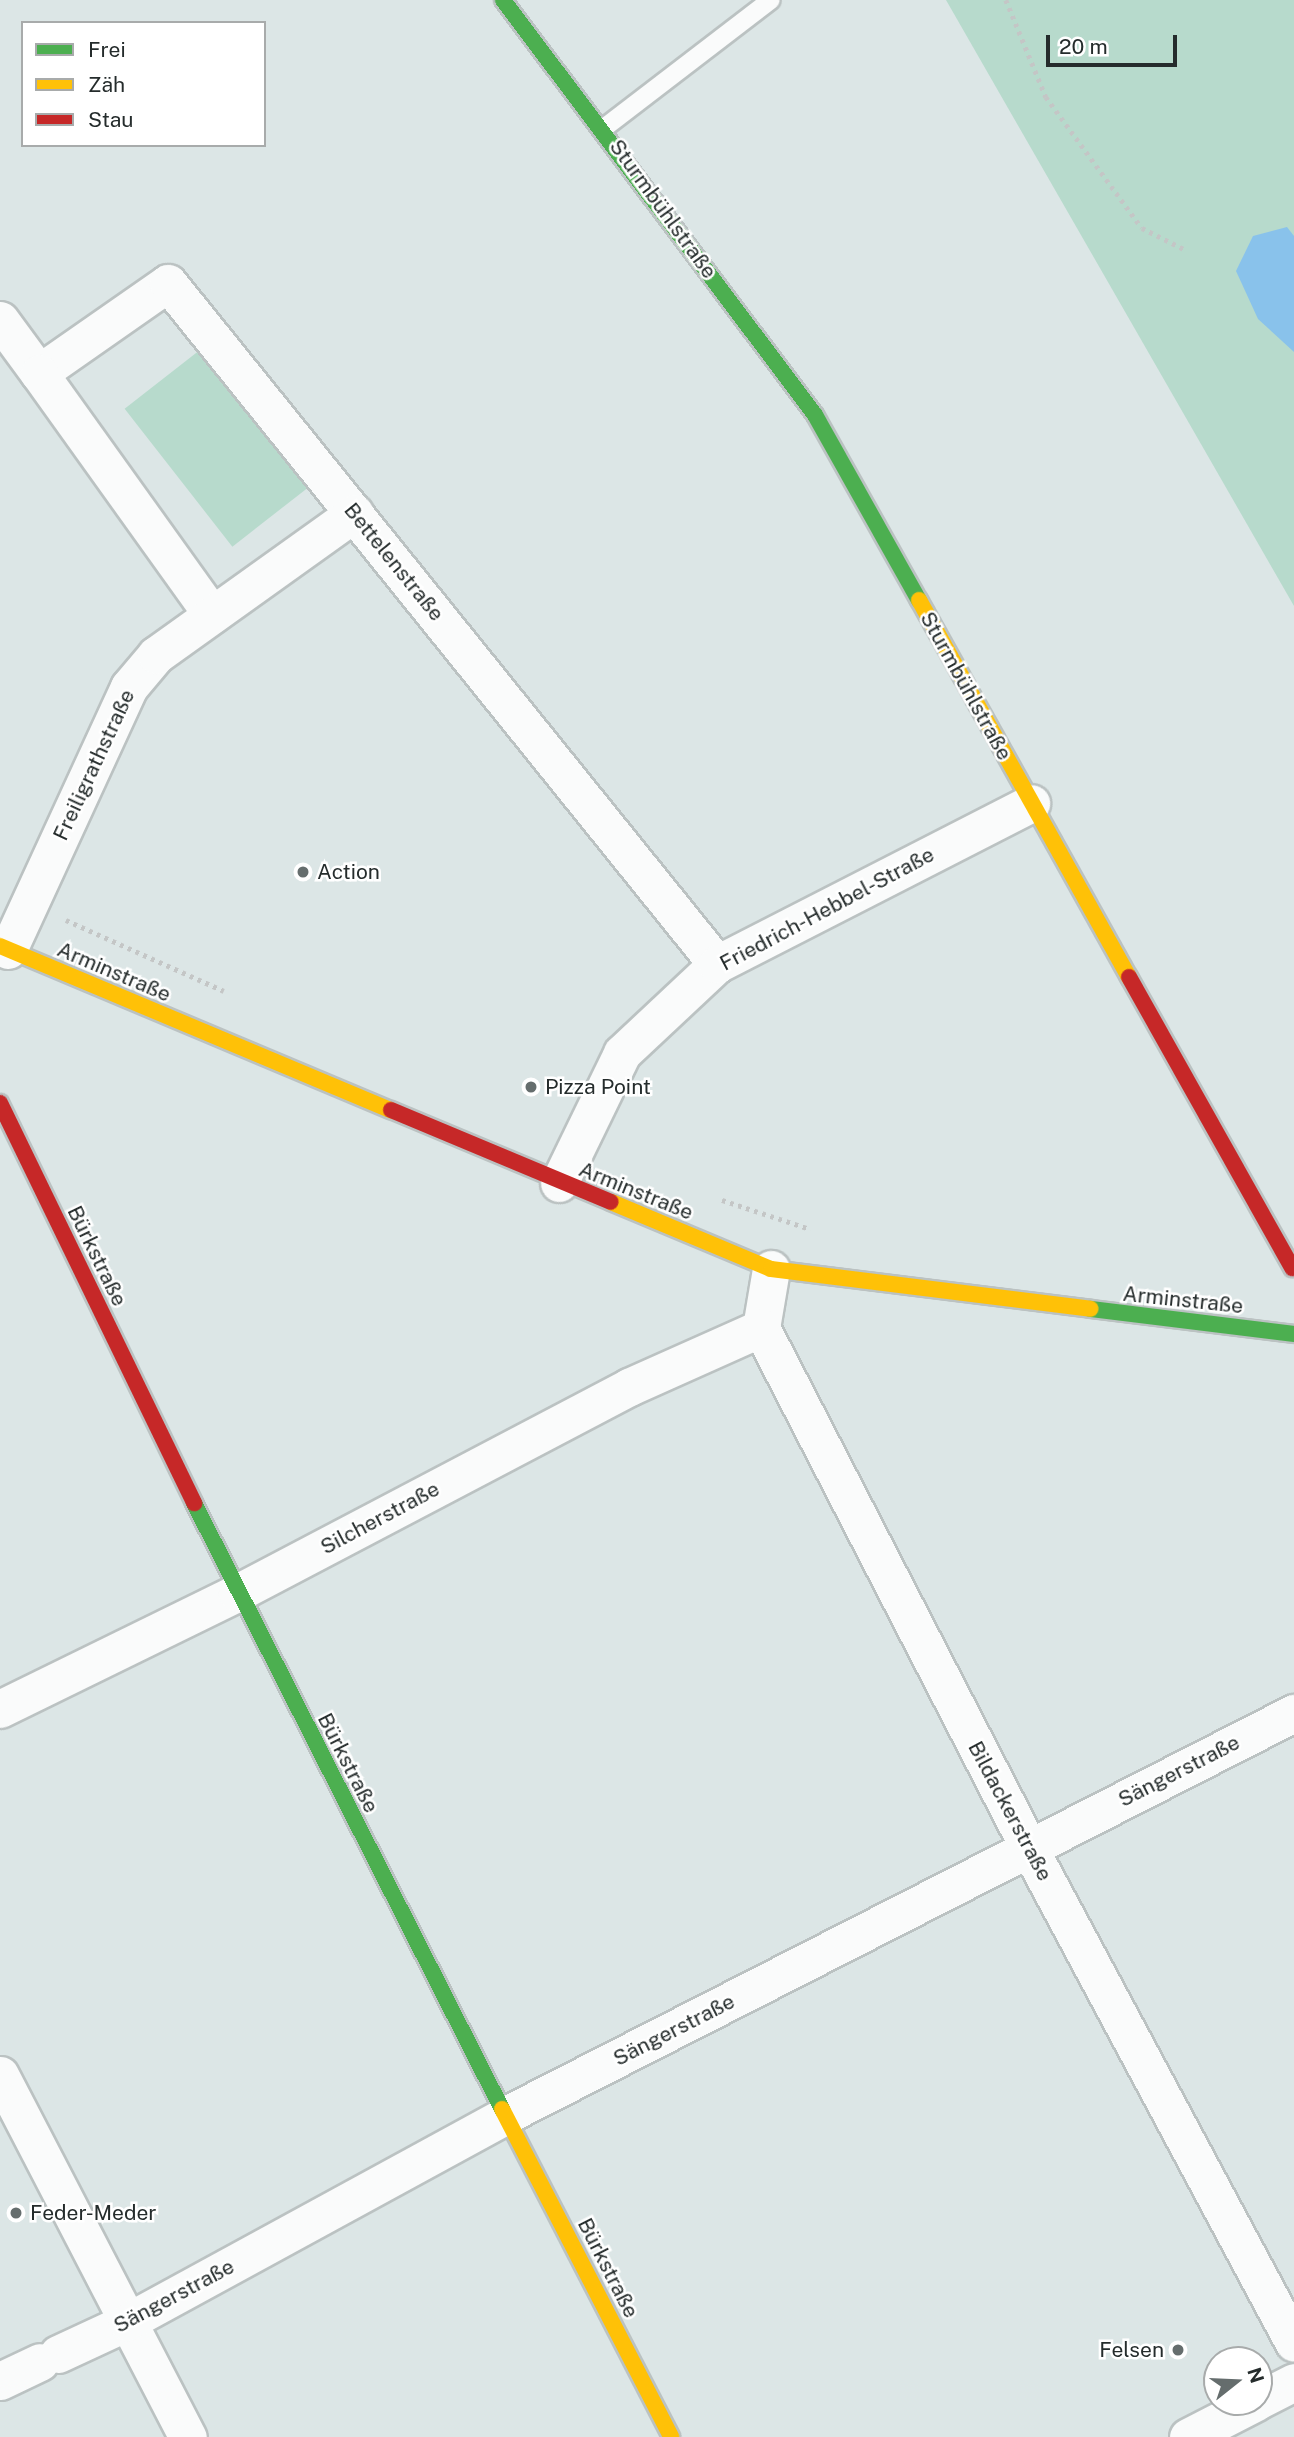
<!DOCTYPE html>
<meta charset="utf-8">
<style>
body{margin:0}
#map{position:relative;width:1294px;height:2437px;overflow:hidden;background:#dce6e6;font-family:"Public Sans",sans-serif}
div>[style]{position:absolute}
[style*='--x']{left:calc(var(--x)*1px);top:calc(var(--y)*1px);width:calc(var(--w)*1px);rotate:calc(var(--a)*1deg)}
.green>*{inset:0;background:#b7dacc;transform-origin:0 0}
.water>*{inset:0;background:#89c2eb}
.path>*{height:4.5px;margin-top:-2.25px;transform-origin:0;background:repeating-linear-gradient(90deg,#c4c6c6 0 3.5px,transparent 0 8.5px)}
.roads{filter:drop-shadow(2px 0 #bbc2c2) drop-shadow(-2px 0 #bbc2c2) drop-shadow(0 2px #bbc2c2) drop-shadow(0 -2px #bbc2c2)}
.lane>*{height:18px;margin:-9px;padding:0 9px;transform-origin:9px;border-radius:9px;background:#fafbfb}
.street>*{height:37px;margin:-18.5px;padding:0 18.5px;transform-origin:18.5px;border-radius:18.5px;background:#fafbfb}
.fast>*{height:16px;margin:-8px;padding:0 8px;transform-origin:8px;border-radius:8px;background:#4caf50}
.slow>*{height:16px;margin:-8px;padding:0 8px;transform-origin:8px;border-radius:8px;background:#ffc107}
.jam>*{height:16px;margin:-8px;padding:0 8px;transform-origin:8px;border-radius:8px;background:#c62828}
.dots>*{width:19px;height:19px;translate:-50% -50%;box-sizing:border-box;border:4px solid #fff;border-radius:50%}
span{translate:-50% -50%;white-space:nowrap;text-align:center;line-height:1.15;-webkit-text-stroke:5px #fff;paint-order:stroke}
.street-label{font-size:21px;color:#252c2c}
.poi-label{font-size:21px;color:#252c2c}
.left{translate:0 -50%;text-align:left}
.right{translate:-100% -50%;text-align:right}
.legend{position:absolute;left:21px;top:21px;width:245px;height:126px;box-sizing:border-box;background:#fff;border:2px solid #a8abab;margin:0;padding:9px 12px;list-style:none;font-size:21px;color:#252c2c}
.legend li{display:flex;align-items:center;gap:14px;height:35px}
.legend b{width:35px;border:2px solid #a8abab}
.north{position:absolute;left:1203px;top:2346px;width:70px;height:70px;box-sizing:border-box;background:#fff;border:2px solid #a8abab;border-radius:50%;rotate:72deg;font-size:19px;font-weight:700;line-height:28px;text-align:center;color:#252c2c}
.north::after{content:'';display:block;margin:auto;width:24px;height:32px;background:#656d6d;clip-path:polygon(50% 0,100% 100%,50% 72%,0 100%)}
.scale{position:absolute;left:1046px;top:35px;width:131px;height:32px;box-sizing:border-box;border:4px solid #252c2c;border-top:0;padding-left:9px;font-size:21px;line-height:24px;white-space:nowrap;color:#252c2c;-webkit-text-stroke:5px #fff;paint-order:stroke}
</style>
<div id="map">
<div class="green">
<i style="clip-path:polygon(946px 0,1294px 0,1294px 606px)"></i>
<i style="left:205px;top:346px;width:175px;height:102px;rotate:52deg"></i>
</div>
<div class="water">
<i style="clip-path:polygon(1287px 227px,1294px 236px,1294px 352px,1258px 319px,1236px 271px,1253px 236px)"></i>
</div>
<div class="path">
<i style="--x:1006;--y:0;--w:105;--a:67.6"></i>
<i style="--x:1046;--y:97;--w:162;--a:53.8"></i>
<i style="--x:1142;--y:228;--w:49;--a:26.6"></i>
<i style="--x:66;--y:920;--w:173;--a:24.2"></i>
<i style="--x:722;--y:1200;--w:93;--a:18.2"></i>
</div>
<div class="roads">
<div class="lane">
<i style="--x:604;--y:128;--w:210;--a:-37.5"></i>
</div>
<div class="street">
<i style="--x:0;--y:320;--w:66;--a:53.7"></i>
<i style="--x:39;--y:373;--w:157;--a:-34.9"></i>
<i style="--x:168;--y:283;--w:875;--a:51.13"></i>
<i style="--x:39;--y:373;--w:297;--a:54.4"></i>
<i style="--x:8;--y:950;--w:289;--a:-65.3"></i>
<i style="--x:129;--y:687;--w:42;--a:-49.8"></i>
<i style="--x:156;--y:655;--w:244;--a:-35.6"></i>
<i style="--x:559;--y:1183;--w:144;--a:-64.1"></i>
<i style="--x:622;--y:1053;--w:130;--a:-43.1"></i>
<i style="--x:717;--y:964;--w:353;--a:-27.1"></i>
<i style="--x:771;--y:1269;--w:60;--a:99.6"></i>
<i style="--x:761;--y:1328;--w:585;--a:62.73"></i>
<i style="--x:1029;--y:1848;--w:561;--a:61.84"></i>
<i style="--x:0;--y:1709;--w:264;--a:-26.1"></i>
<i style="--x:237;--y:1593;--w:443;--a:-27.7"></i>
<i style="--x:629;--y:1387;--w:145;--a:-24.1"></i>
<i style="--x:0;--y:2075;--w:408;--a:62.6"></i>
<i style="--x:58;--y:2354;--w:76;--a:-24.9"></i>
<i style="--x:127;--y:2322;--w:432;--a:-28.6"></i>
<i style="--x:506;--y:2115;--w:885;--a:-27.03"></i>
<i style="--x:0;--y:2381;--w:44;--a:-25.4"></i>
<i style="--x:1259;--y:2400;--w:39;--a:-27"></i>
<i style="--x:1188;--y:2437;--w:76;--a:-27.2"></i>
</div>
<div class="fast">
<i style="--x:503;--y:0;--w:519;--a:53.06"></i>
<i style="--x:815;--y:415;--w:212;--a:60.7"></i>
<i style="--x:1091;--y:1309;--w:205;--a:7"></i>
<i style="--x:194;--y:1503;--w:680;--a:63.06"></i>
</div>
<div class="slow">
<i style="--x:919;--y:600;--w:432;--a:60.9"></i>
<i style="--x:0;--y:946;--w:424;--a:22.8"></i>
<i style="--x:611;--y:1202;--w:173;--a:22.7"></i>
<i style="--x:771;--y:1269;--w:322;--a:7.1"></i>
<i style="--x:502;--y:2109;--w:369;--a:62.7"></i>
</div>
<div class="jam">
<i style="--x:1129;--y:977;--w:334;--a:60.7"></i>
<i style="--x:0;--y:1103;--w:445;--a:64.1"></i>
<i style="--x:391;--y:1110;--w:238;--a:22.7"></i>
</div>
</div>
<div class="dots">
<i style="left:303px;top:872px;background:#656d6d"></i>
<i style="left:531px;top:1087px;background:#656d6d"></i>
<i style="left:16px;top:2213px;background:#656d6d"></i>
<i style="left:1178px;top:2350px;background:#656d6d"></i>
</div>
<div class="street-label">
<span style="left:663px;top:209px;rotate:54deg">Sturmbühlstraße</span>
<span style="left:394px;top:562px;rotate:51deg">Bettelenstraße</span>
<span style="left:966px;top:686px;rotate:61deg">Sturmbühlstraße</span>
<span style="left:94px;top:765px;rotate:-65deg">Freiligrathstraße</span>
<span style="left:827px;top:909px;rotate:-28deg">Friedrich-Hebbel-Straße</span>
<span style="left:114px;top:972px;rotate:23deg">Arminstraße</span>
<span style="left:636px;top:1191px;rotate:22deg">Arminstraße</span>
<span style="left:97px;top:1256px;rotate:64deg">Bürkstraße</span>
<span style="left:1183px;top:1300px;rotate:6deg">Arminstraße</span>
<span style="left:380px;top:1518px;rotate:-28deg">Silcherstraße</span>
<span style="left:348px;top:1763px;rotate:63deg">Bürkstraße</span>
<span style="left:1179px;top:1771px;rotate:-27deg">Sängerstraße</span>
<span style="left:1010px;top:1811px;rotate:62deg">Bildackerstraße</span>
<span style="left:674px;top:2030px;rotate:-27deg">Sängerstraße</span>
<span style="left:608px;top:2268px;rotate:63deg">Bürkstraße</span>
<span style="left:174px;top:2296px;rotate:-28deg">Sängerstraße</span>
</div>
<div class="poi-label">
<span class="left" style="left:317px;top:872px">Action</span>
<span class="left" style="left:545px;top:1087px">Pizza Point</span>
<span class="left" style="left:30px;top:2213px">Feder-Meder</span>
<span class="right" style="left:1164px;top:2350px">Felsen</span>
</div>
<ul class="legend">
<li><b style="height:9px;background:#4caf50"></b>Frei</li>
<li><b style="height:9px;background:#ffc107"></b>Zäh</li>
<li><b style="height:9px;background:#c62828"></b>Stau</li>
</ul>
<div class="north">N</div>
<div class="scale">20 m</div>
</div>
